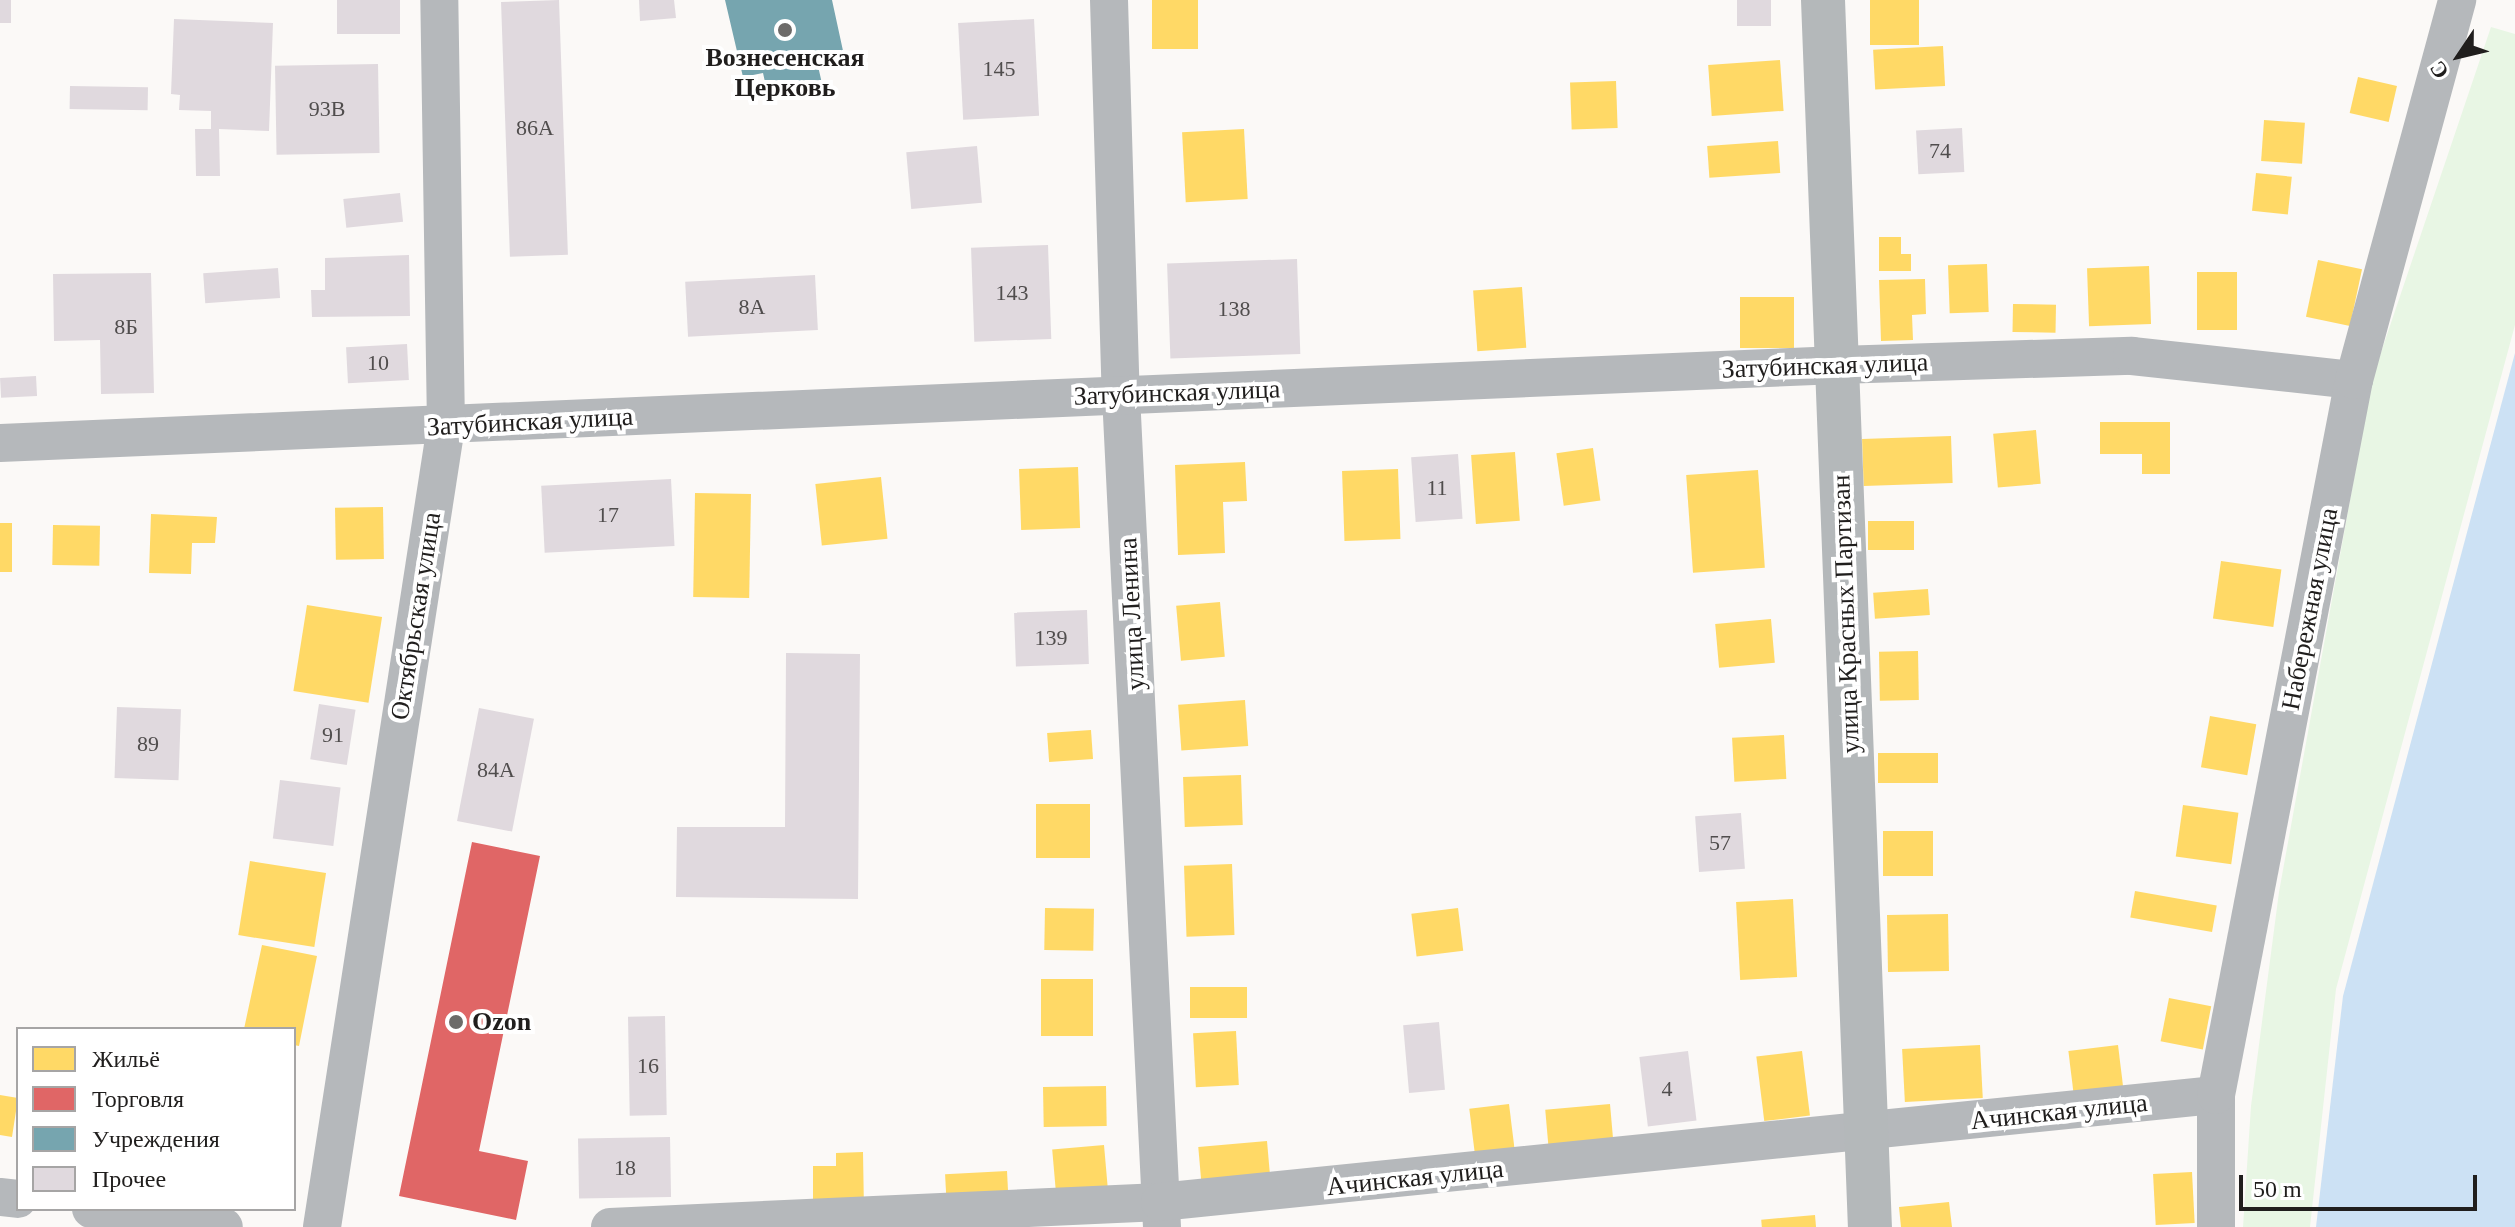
<!DOCTYPE html>
<meta charset="utf-8">
<style>
body{margin:0}
#map{position:relative;width:2515px;height:1227px;overflow:hidden;background:#fbf9f7;font-family:Georgia,serif}
div>[style]{position:absolute}
[style*='--x']{left:calc(var(--x)*1px);top:calc(var(--y)*1px);width:calc(var(--w)*1px);rotate:calc(var(--a)*1deg)}
.green>*{inset:0;background:#e8f6e4}
.water>*{inset:0;background:#cce1f4}
.homes>*{inset:0;background:#ffd966;transform-origin:0 0}
.shops>*{inset:0;background:#e06666}
.public>*{inset:0;background:#76a5af}
.building>*{inset:0;background:#e0d9de;transform-origin:0 0}
.street>*{height:38px;margin:-19px;padding:0 19px;transform-origin:19px;border-radius:19px;background:#b5b8bb}
.secondary>*{height:44px;margin:-22px;padding:0 22px;transform-origin:22px;border-radius:22px;background:#b4b8ba}
.dots>*{width:22px;height:22px;translate:-50% -50%;box-sizing:border-box;border:4px solid #fff;border-radius:50%}
span{translate:-50% -50%;white-space:nowrap;text-align:center;line-height:1.15;-webkit-text-stroke:8px #fff;paint-order:stroke}
.number-label{font-size:22px;color:#504d4d}
.number-label span{-webkit-text-stroke-width:0}
.poi-label{font-size:26px;color:#201e1d;font-weight:700}
.left{translate:0 -50%;text-align:left}
.street-label{font-size:26px;color:#201e1d}
.legend{position:absolute;left:16px;top:1027px;width:280px;height:184px;box-sizing:border-box;background:#fff;border:2px solid #a6a5a5;margin:0;padding:10px 14px;list-style:none;font-size:24px;color:#201e1d}
.legend li{display:flex;align-items:center;gap:16px;height:40px}
.legend b{width:40px;border:2px solid #a6a5a5}
.north{position:absolute;left:2419px;top:16px;width:80px;height:80px;-webkit-text-stroke:6px #fff;paint-order:stroke;rotate:235deg;font-size:22px;font-weight:700;line-height:32px;text-align:center;color:#201e1d}
.north::after{content:'';display:block;margin:auto;width:28px;height:36px;background:#201e1d;clip-path:polygon(50% 0,100% 100%,50% 72%,0 100%)}
.scale{position:absolute;left:2239px;top:1175px;width:238px;height:36px;box-sizing:border-box;border:4px solid #201e1d;border-top:0;padding-left:10px;font-size:24px;line-height:28px;white-space:nowrap;color:#201e1d;-webkit-text-stroke:6px #fff;paint-order:stroke}
</style>
<div id="map">
<div class="green">
<i style="clip-path:polygon(2491px 27px,2515px 34px,2515px 325px,2336px 989px,2310px 1227px,2243px 1227px,2251px 1106px,2279px 892px,2372px 379px)"></i>
</div>
<div class="water">
<i style="clip-path:polygon(2515px 353px,2515px 1227px,2316px 1227px,2343px 996px)"></i>
</div>
<div class="homes">
<i style="left:1152px;top:0;width:46px;height:49px"></i>
<i style="left:1870px;top:0;width:49px;height:45px"></i>
<i style="left:1943px;top:46px;width:40px;height:70px;rotate:87deg"></i>
<i style="left:1780px;top:60px;width:51px;height:72px;rotate:86deg"></i>
<i style="left:2358px;top:77px;width:40px;height:37px;rotate:13deg"></i>
<i style="left:1616px;top:81px;width:47px;height:46px;rotate:88deg"></i>
<i style="left:2264px;top:120px;width:41px;height:41px;rotate:4deg"></i>
<i style="left:1244px;top:129px;width:70px;height:62px;rotate:87deg"></i>
<i style="left:1778px;top:141px;width:32px;height:71px;rotate:86deg"></i>
<i style="left:2256px;top:173px;width:36px;height:38px;rotate:6deg"></i>
<i style="clip-path:polygon(1879px 237px,1901px 237px,1901px 254px,1911px 254px,1911px 271px,1879px 271px)"></i>
<i style="left:2318px;top:260px;width:45px;height:58px;rotate:12deg"></i>
<i style="left:1987px;top:264px;width:48px;height:39px;rotate:88deg"></i>
<i style="left:2149px;top:266px;width:58px;height:62px;rotate:88deg"></i>
<i style="left:2197px;top:272px;width:40px;height:58px"></i>
<i style="clip-path:polygon(1925px 279px,1926px 314px,1912px 315px,1913px 340px,1881px 341px,1879px 280px)"></i>
<i style="left:1522px;top:287px;width:61px;height:49px;rotate:86deg"></i>
<i style="left:1740px;top:297px;width:54px;height:51px"></i>
<i style="left:2013px;top:304px;width:43px;height:28px;rotate:1deg"></i>
<i style="clip-path:polygon(2100px 422px,2170px 422px,2170px 474px,2142px 474px,2142px 454px,2100px 454px)"></i>
<i style="left:2036px;top:430px;width:54px;height:43px;rotate:85deg"></i>
<i style="left:1951px;top:436px;width:47px;height:89px;rotate:88deg"></i>
<i style="left:1593px;top:448px;width:53px;height:37px;rotate:82deg"></i>
<i style="left:1515px;top:452px;width:69px;height:44px;rotate:86deg"></i>
<i style="clip-path:polygon(1245px 462px,1247px 501px,1223px 502px,1225px 553px,1178px 555px,1175px 465px)"></i>
<i style="left:1078px;top:467px;width:61px;height:59px;rotate:88deg"></i>
<i style="left:1398px;top:469px;width:70px;height:56px;rotate:88deg"></i>
<i style="left:1758px;top:470px;width:98px;height:72px;rotate:86deg"></i>
<i style="left:881px;top:477px;width:62px;height:66px;rotate:84deg"></i>
<i style="left:695px;top:493px;width:56px;height:104px;rotate:1deg"></i>
<i style="left:383px;top:507px;width:52px;height:48px;rotate:89deg"></i>
<i style="clip-path:polygon(151px 514px,217px 517px,215px 543px,192px 543px,191px 574px,149px 573px)"></i>
<i style="left:1914px;top:521px;width:29px;height:46px;rotate:90deg"></i>
<i style="left:0;top:523px;width:12px;height:49px"></i>
<i style="left:53px;top:525px;width:47px;height:40px;rotate:1deg"></i>
<i style="left:2221px;top:561px;width:61px;height:58px;rotate:8deg"></i>
<i style="left:1928px;top:589px;width:26px;height:55px;rotate:86deg"></i>
<i style="left:1220px;top:602px;width:55px;height:44px;rotate:85deg"></i>
<i style="left:307px;top:605px;width:76px;height:87px;rotate:9deg"></i>
<i style="left:1771px;top:619px;width:44px;height:56px;rotate:85deg"></i>
<i style="left:1918px;top:651px;width:49px;height:39px;rotate:89deg"></i>
<i style="left:1245px;top:700px;width:46px;height:67px;rotate:86deg"></i>
<i style="left:2210px;top:716px;width:47px;height:52px;rotate:10deg"></i>
<i style="left:1091px;top:730px;width:29px;height:44px;rotate:86deg"></i>
<i style="left:1784px;top:735px;width:44px;height:52px;rotate:87deg"></i>
<i style="left:1878px;top:753px;width:60px;height:30px"></i>
<i style="left:1241px;top:775px;width:50px;height:58px;rotate:88deg"></i>
<i style="left:1036px;top:804px;width:54px;height:54px"></i>
<i style="left:2183px;top:805px;width:56px;height:52px;rotate:8deg"></i>
<i style="left:1883px;top:831px;width:50px;height:45px"></i>
<i style="left:250px;top:861px;width:77px;height:75px;rotate:9deg"></i>
<i style="left:1232px;top:864px;width:71px;height:48px;rotate:88deg"></i>
<i style="left:2135px;top:891px;width:83px;height:27px;rotate:10deg"></i>
<i style="left:1793px;top:899px;width:78px;height:57px;rotate:87deg"></i>
<i style="left:1045px;top:908px;width:49px;height:42px;rotate:1deg"></i>
<i style="left:1458px;top:908px;width:43px;height:47px;rotate:83deg"></i>
<i style="left:1948px;top:914px;width:57px;height:61px;rotate:89deg"></i>
<i style="clip-path:polygon(262px 945px,317px 956px,299px 1046px,294px 1045px,294px 1029px,244px 1029px)"></i>
<i style="left:1041px;top:979px;width:52px;height:57px"></i>
<i style="left:1190px;top:987px;width:57px;height:31px"></i>
<i style="left:2169px;top:998px;width:43px;height:44px;rotate:11deg"></i>
<i style="left:1236px;top:1031px;width:54px;height:43px;rotate:87deg"></i>
<i style="left:1980px;top:1045px;width:53px;height:78px;rotate:87deg"></i>
<i style="left:2118px;top:1045px;width:42px;height:50px;rotate:83deg"></i>
<i style="left:1802px;top:1051px;width:65px;height:46px;rotate:83deg"></i>
<i style="left:1106px;top:1086px;width:40px;height:63px;rotate:89deg"></i>
<i style="clip-path:polygon(0 1095px,18px 1098px,12px 1137px,0 1135px)"></i>
<i style="left:1509px;top:1104px;width:55px;height:40px;rotate:83deg"></i>
<i style="left:1610px;top:1104px;width:44px;height:65px;rotate:85deg"></i>
<i style="left:1267px;top:1141px;width:50px;height:69px;rotate:85deg"></i>
<i style="left:1104px;top:1145px;width:58px;height:52px;rotate:85deg"></i>
<i style="clip-path:polygon(863px 1152px,864px 1211px,813px 1211px,813px 1166px,836px 1166px,836px 1153px)"></i>
<i style="left:1007px;top:1171px;width:34px;height:62px;rotate:87deg"></i>
<i style="left:2192px;top:1172px;width:51px;height:39px;rotate:87deg"></i>
<i style="clip-path:polygon(1949px 1202px,1952px 1227px,1901px 1227px,1899px 1207px)"></i>
<i style="left:1815px;top:1215px;width:12px;height:54px;rotate:85deg"></i>
</div>
<div class="shops">
<i style="clip-path:polygon(472px 842px,540px 856px,479px 1151px,528px 1161px,516px 1220px,399px 1196px)"></i>
</div>
<div class="public">
<i style="clip-path:polygon(725px 0,832px 0,845px 60px,818px 66px,823px 88px,769px 100px,763px 73px,743px 77px)"></i>
</div>
<div class="building">
<i style="left:0;top:0;width:11px;height:23px"></i>
<i style="left:337px;top:0;width:63px;height:34px"></i>
<i style="left:559px;top:0;width:255px;height:58px;rotate:88deg"></i>
<i style="clip-path:polygon(639px 0,674px 0,676px 18px,640px 21px)"></i>
<i style="left:1737px;top:0;width:34px;height:26px"></i>
<i style="clip-path:polygon(174px 19px,273px 23px,269px 131px,219px 129px,220px 176px,196px 176px,195px 129px,211px 129px,211px 111px,179px 110px,180px 95px,171px 94px)"></i>
<i style="left:1034px;top:19px;width:97px;height:76px;rotate:87deg"></i>
<i style="left:378px;top:64px;width:89px;height:103px;rotate:89deg"></i>
<i style="left:70px;top:86px;width:78px;height:23px;rotate:1deg"></i>
<i style="left:1962px;top:128px;width:44px;height:46px;rotate:87deg"></i>
<i style="left:977px;top:146px;width:57px;height:71px;rotate:85deg"></i>
<i style="left:400px;top:193px;width:29px;height:57px;rotate:84deg"></i>
<i style="left:1048px;top:245px;width:94px;height:77px;rotate:88deg"></i>
<i style="clip-path:polygon(409px 255px,410px 316px,312px 317px,311px 290px,325px 290px,325px 258px)"></i>
<i style="left:1297px;top:259px;width:95px;height:130px;rotate:88deg"></i>
<i style="left:278px;top:268px;width:30px;height:75px;rotate:86deg"></i>
<i style="clip-path:polygon(151px 273px,154px 393px,101px 394px,100px 340px,54px 341px,53px 274px)"></i>
<i style="left:815px;top:275px;width:55px;height:130px;rotate:87deg"></i>
<i style="left:407px;top:344px;width:36px;height:61px;rotate:87deg"></i>
<i style="left:36px;top:376px;width:20px;height:36px;rotate:87deg"></i>
<i style="left:1458px;top:454px;width:65px;height:47px;rotate:86deg"></i>
<i style="left:671px;top:479px;width:67px;height:130px;rotate:87deg"></i>
<i style="left:1087px;top:610px;width:54px;height:73px;rotate:88deg"></i>
<i style="clip-path:polygon(786px 653px,860px 654px,858px 899px,676px 897px,677px 827px,785px 827px)"></i>
<i style="left:319px;top:704px;width:37px;height:56px;rotate:9deg"></i>
<i style="left:117px;top:707px;width:64px;height:71px;rotate:2deg"></i>
<i style="left:479px;top:708px;width:56px;height:115px;rotate:11deg"></i>
<i style="left:280px;top:780px;width:61px;height:59px;rotate:7deg"></i>
<i style="left:1741px;top:813px;width:56px;height:46px;rotate:86deg"></i>
<i style="left:665px;top:1016px;width:99px;height:37px;rotate:89deg"></i>
<i style="left:1439px;top:1022px;width:68px;height:36px;rotate:85deg"></i>
<i style="left:1688px;top:1051px;width:70px;height:49px;rotate:83deg"></i>
<i style="left:670px;top:1137px;width:60px;height:92px;rotate:89deg"></i>
</div>
<div class="street">
<i style="--x:1109;--y:0;--w:395;--a:88.3"></i>
<i style="--x:1121;--y:395;--w:833;--a:87.18"></i>
<i style="--x:0;--y:443;--w:1840;--a:-2.43"></i>
<i style="--x:1838;--y:365;--w:294;--a:-1.8"></i>
<i style="--x:2132;--y:356;--w:223;--a:6.2"></i>
<i style="--x:0;--y:1197;--w:18;--a:6"></i>
<i style="--x:91;--y:1209;--w:134;--a:7.7"></i>
<i style="--x:322;--y:1227;--w:811;--a:-81.2"></i>
<i style="--x:446;--y:426;--w:426;--a:-90.9"></i>
<i style="--x:610;--y:1227;--w:551;--a:-2.6"></i>
<i style="--x:1160;--y:1202;--w:1061;--a:-5.79"></i>
<i style="--x:2216;--y:1227;--w:132;--a:-90"></i>
<i style="--x:2216;--y:1095;--w:728;--a:-79.08"></i>
<i style="--x:2354;--y:380;--w:394;--a:-74.8"></i>
</div>
<div class="secondary">
<i style="--x:1823;--y:0;--w:1228;--a:87.81"></i>
</div>
<div class="dots">
<i style="left:785px;top:30px;background:#6d6b69"></i>
<i style="left:456px;top:1022px;background:#6d6b69"></i>
</div>
<div class="number-label">
<span style="left:999px;top:69px">145</span>
<span style="left:327px;top:109px">93В</span>
<span style="left:535px;top:128px">86А</span>
<span style="left:1940px;top:151px">74</span>
<span style="left:1012px;top:293px">143</span>
<span style="left:752px;top:307px">8А</span>
<span style="left:1234px;top:309px">138</span>
<span style="left:126px;top:327px">8Б</span>
<span style="left:378px;top:363px">10</span>
<span style="left:1437px;top:488px">11</span>
<span style="left:608px;top:515px">17</span>
<span style="left:1051px;top:638px">139</span>
<span style="left:333px;top:735px">91</span>
<span style="left:148px;top:744px">89</span>
<span style="left:496px;top:770px">84А</span>
<span style="left:1720px;top:843px">57</span>
<span style="left:648px;top:1066px">16</span>
<span style="left:1667px;top:1089px">4</span>
<span style="left:625px;top:1168px">18</span>
</div>
<div class="poi-label">
<span style="left:785px;top:73px">Вознесенская<br>Церковь</span>
<span class="left" style="left:472px;top:1022px">Ozon</span>
</div>
<div class="street-label">
<span style="left:1825px;top:366px;rotate:-2deg">Затубинская улица</span>
<span style="left:1177px;top:393px;rotate:-2deg">Затубинская улица</span>
<span style="left:530px;top:422px;rotate:-3deg">Затубинская улица</span>
<span style="left:2310px;top:609px;rotate:-79deg">Набережная улица</span>
<span style="left:1132px;top:614px;rotate:-93deg">улица Ленина</span>
<span style="left:1846px;top:614px;rotate:-92deg">улица Красных Партизан</span>
<span style="left:416px;top:616px;rotate:-81deg">Октябрьская улица</span>
<span style="left:2059px;top:1112px;rotate:-6deg">Ачинская улица</span>
<span style="left:1415px;top:1178px;rotate:-6deg">Ачинская улица</span>
</div>
<ul class="legend">
<li><b style="height:22px;background:#ffd966"></b>Жильё</li>
<li><b style="height:22px;background:#e06666"></b>Торговля</li>
<li><b style="height:22px;background:#76a5af"></b>Учреждения</li>
<li><b style="height:22px;background:#e0d9de"></b>Прочее</li>
</ul>
<div class="north">С</div>
<div class="scale">50 m</div>
</div>
